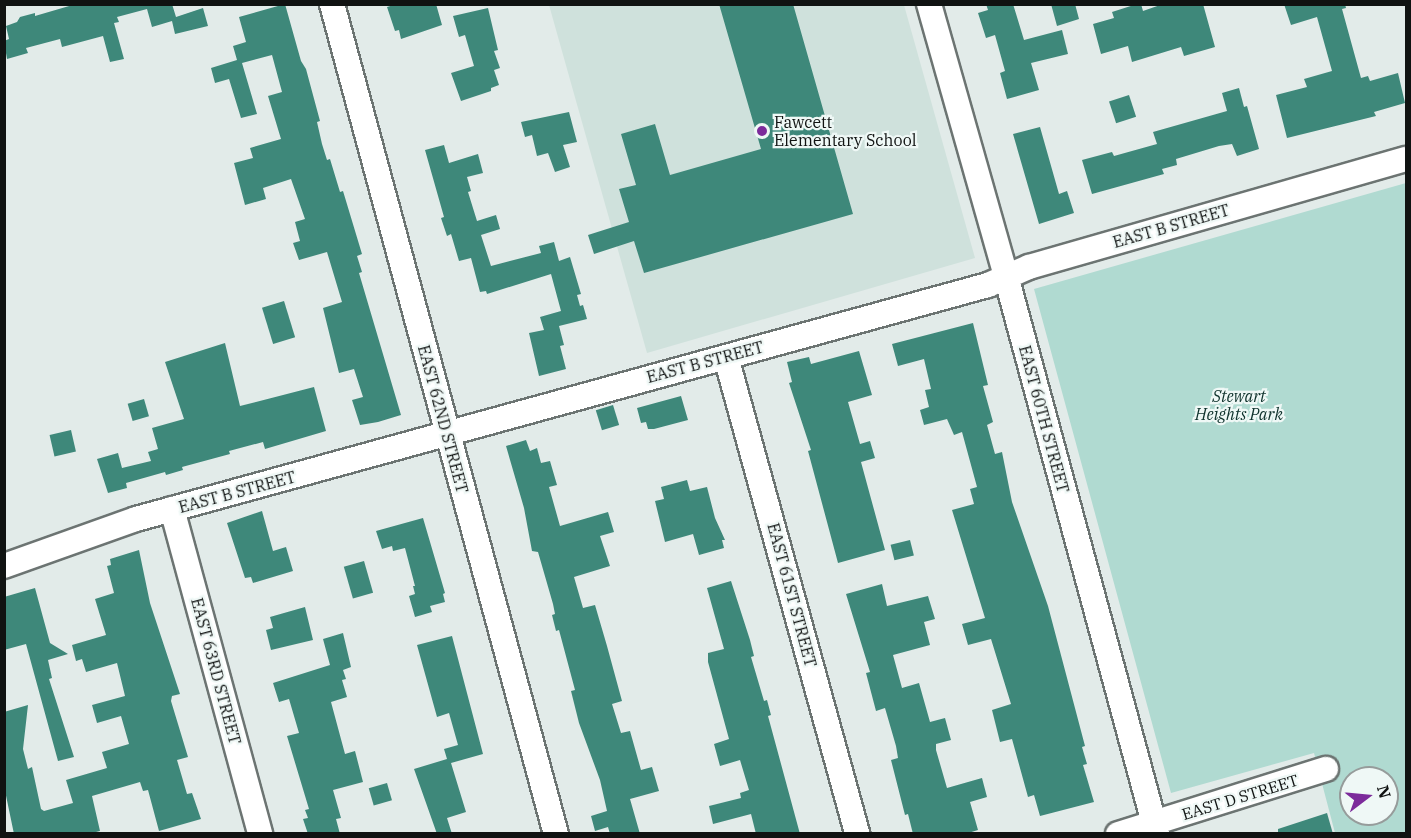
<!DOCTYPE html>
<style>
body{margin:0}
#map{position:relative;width:1411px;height:838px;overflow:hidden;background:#e2ebe9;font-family:"IBM Plex Serif",serif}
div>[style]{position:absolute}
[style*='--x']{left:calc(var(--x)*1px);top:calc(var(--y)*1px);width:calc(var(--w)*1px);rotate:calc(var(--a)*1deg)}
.built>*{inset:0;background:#cfe1dc}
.green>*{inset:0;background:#b0dad1}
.building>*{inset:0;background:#3e887a;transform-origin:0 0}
.roads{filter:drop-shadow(2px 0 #6c7472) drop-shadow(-2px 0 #6c7472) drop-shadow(0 2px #6c7472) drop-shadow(0 -2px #6c7472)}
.minor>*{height:24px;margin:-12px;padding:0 12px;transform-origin:12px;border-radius:12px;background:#fff}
.dots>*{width:16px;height:16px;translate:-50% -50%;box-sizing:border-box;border:3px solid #eff8f6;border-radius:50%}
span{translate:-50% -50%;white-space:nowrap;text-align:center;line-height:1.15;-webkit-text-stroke:4.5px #eff8f6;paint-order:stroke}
.poi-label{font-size:16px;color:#101312}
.left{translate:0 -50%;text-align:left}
.street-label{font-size:16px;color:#101312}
.park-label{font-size:16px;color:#0d312b;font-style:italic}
.frame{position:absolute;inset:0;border:6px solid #101312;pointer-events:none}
.north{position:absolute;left:1339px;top:766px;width:60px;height:60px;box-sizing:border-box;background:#eff8f6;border:2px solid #969c9b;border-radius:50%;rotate:74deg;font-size:16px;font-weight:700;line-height:24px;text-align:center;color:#101312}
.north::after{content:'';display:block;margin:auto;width:21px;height:27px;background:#7c2b9b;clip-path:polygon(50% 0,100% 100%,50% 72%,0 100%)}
</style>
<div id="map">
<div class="built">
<i style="clip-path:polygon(549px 5px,904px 5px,975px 258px,647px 353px)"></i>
</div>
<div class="green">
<i style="clip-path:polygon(evenodd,1406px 183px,1406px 833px,1335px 833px,1314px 753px,1171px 793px,1034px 289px,1406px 183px,1351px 778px,1387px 778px,1387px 814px,1351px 814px,1351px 778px)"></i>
</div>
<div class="building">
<i style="clip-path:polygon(76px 4px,172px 4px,176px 17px,203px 8px,208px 26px,175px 34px,172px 21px,152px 27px,147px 9px,117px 17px,119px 22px,114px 23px,124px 59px,110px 62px,103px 36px,62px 47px,60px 39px,26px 48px,28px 53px,7px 59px,4px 41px,9px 39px,6px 26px,17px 22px,20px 17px,35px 13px,35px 16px)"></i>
<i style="clip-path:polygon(285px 4px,301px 61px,306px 69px,320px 121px,317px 122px,322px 144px,327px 160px,330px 159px,340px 192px,343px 191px,362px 254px,357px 256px,362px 272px,359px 273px,401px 415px,378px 422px,360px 425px,352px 400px,363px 397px,354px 369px,339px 373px,323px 308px,342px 302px,327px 252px,299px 260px,293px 243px,300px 241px,295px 222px,305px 219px,291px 179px,263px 188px,266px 199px,245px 205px,234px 163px,253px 158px,250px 148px,281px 139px,268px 96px,282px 92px,272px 55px,242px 63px,257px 114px,241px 118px,229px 79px,215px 83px,211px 68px,237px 60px,233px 46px,246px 42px,239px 17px)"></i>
<i style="clip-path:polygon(397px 4px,436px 4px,442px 25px,401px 39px,399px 30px,395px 31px,387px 7px)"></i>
<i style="clip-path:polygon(719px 4px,793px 4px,853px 214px,644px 273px,634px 241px,594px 254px,588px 235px,629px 222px,619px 189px,636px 185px,621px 134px,655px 124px,670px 175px,761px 149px)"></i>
<i style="clip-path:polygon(986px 4px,1013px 4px,1024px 40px,1062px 30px,1068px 54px,1031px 63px,1039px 90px,1007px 99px,1000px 73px,1005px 71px,995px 35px,986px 38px,978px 13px,988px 10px)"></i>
<i style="clip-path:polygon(1051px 4px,1075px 4px,1079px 19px,1057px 26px)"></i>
<i style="clip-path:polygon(1137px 4px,1141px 4px,1143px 11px,1163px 4px,1203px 4px,1215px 47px,1184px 56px,1181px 47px,1132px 62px,1128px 46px,1101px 54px,1093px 24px,1114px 18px,1112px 12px)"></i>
<i style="clip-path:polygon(1284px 4px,1345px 4px,1346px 8px,1342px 9px,1361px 78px,1368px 76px,1370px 81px,1398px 73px,1405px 103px,1374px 112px,1376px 116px,1287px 138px,1276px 95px,1307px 87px,1304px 79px,1332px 71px,1317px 17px,1291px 25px)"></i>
<i style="clip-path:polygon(488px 8px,498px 50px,494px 51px,500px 68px,494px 70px,499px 85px,491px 88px,491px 91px,461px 101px,451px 73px,474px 66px,465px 35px,459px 37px,453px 16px)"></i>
<i style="clip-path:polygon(1239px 88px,1244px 107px,1247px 106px,1259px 149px,1237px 156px,1232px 144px,1219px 146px,1176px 159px,1177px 165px,1162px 169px,1164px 174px,1092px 194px,1082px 160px,1112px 152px,1114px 156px,1157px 144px,1153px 132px,1227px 111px,1222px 93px)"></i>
<i style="left:1129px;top:95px;width:23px;height:21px;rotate:72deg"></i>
<i style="clip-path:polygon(569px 112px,577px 142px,563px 145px,570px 167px,555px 172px,548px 153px,537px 156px,532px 135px,525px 137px,521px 122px)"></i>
<i style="clip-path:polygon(1040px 127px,1059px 194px,1067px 191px,1074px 213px,1039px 224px,1013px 134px)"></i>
<i style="clip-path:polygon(444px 145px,449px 163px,478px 154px,483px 173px,467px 177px,471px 191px,468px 192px,477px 221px,496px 215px,500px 229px,481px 235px,491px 266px,541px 253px,539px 246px,554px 242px,559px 261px,570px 257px,581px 294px,577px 295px,580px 306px,583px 305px,587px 319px,559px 326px,564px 345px,560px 346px,566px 369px,539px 376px,529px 333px,544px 330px,540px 317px,561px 311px,551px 274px,487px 294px,486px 291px,480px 292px,471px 258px,459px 261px,451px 234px,447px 236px,441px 218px,444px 217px,425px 150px)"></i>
<i style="left:284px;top:301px;width:38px;height:23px;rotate:73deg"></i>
<i style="clip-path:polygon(973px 323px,988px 385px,983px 386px,993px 422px,987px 425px,995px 454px,1002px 452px,1012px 502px,1048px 606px,1085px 746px,1082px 747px,1087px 764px,1083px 765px,1094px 802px,1040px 816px,1034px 795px,1028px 797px,1012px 739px,1000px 742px,992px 710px,1011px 704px,991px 639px,968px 645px,962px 624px,985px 618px,952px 510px,974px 504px,970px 489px,977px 487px,962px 432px,954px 435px,947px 419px,924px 425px,920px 410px,929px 407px,925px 390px,931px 389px,924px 359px,898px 366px,892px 344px)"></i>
<i style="clip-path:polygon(225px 343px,240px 406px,314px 387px,326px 431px,265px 449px,263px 442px,229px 451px,230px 454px,182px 467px,183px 470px,166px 475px,165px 472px,126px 483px,127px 488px,108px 493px,97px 459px,118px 453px,122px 468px,151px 461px,148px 452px,158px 449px,152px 428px,184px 419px,165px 362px)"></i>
<i style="clip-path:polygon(859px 351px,872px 395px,848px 402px,860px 444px,870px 441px,875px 458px,861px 462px,885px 550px,838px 563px,808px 451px,811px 450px,789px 383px,792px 382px,787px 362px,809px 357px,811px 364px)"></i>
<i style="clip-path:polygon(681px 396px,688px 420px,654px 429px,648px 429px,646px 422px,641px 423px,637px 408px)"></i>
<i style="left:144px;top:399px;width:18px;height:17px;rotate:74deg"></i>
<i style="left:613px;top:405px;width:21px;height:18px;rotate:73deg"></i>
<i style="left:71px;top:430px;width:22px;height:22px;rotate:77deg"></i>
<i style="clip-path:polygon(526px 440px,530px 451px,537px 448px,541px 463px,550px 461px,557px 485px,549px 487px,560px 526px,608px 512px,614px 532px,600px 536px,610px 566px,574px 577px,583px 608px,595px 605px,607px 646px,622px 701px,612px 704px,621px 733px,630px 731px,641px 770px,652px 767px,659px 791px,630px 799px,640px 834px,610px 834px,608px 827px,595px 831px,591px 816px,607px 811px,600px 780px,579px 723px,571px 691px,575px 690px,559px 630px,556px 631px,552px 615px,555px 614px,553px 604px,538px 552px,532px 551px,524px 508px,506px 446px)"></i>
<i style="clip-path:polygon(687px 480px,690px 491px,707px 487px,715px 518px,725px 540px,722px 540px,724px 548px,699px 555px,693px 534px,665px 542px,655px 501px,664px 499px,661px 487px)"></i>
<i style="clip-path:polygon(262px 511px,273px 551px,286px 547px,293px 571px,253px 583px,251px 577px,245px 578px,227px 523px)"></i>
<i style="clip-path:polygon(423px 518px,445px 593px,443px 594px,445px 602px,430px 606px,432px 612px,415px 617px,409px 596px,415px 594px,413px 586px,415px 586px,405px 548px,393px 551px,392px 546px,382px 549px,376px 531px)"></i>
<i style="left:910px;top:540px;width:16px;height:20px;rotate:76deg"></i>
<i style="clip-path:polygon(139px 550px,150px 603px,180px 694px,172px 696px,171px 701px,188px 757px,177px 760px,187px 794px,192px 793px,201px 819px,159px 831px,148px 790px,143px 791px,140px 782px,92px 796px,100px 831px,88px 834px,14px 834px,4px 786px,4px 712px,28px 705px,23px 749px,28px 769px,32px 767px,41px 809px,44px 811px,73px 803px,66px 780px,107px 768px,102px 752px,129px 744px,121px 716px,97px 723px,92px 705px,125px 696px,117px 663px,86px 672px,82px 659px,76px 661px,72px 645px,106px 635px,95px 599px,114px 593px,107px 566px,111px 565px,110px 559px)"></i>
<i style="left:364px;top:561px;width:33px;height:21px;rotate:74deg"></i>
<i style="clip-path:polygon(731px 581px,750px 640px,754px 656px,751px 657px,764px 701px,767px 700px,771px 715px,768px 716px,800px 834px,756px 834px,751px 814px,713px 824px,709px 806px,741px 798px,740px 793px,749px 790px,740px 760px,720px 766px,714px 744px,729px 739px,708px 662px,708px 653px,724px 649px,707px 588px)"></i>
<i style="clip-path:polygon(882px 584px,887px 606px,928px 596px,935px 619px,924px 622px,930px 645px,893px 655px,902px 688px,919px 683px,930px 722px,945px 718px,951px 740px,936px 744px,936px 750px,947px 788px,982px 778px,987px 797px,970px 802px,978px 830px,965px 834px,913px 834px,908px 814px,905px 815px,891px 760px,898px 758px,896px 746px,885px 708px,876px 711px,866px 673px,870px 672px,846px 594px)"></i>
<i style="clip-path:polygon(35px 588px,50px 643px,68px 654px,48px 660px,52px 678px,49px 679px,74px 757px,58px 761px,26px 644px,4px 650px,4px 597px)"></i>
<i style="clip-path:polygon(305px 607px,313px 640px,271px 650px,266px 630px,273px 628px,270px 617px)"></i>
<i style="clip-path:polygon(343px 633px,351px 667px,343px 670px,346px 679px,342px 680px,347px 697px,331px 702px,345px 754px,355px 751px,363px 782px,333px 790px,341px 818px,336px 819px,340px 834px,308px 834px,303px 819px,308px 818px,305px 810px,309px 809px,287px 736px,299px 733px,289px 699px,279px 702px,273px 683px,330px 665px,323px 639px)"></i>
<i style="clip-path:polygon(452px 636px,483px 754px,451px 763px,466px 812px,447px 818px,452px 834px,437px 834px,414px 769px,447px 759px,444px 749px,458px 745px,449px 713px,437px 717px,417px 645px)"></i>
<i style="left:387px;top:783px;width:18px;height:19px;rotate:74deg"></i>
<i style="clip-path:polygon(1327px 813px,1333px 834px,1278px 834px,1278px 829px)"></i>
</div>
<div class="roads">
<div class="minor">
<i style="--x:332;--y:4;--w:860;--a:74.9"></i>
<i style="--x:929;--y:4;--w:283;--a:74.2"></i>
<i style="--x:1006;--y:276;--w:578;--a:74.86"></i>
<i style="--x:726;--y:357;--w:495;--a:74.6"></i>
<i style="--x:172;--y:509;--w:337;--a:74.8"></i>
<i style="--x:4;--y:566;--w:140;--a:-19.6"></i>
<i style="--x:136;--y:519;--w:884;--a:-15.36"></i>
<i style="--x:988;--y:285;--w:45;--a:-23.7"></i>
<i style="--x:1029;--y:267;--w:392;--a:-16"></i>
<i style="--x:1118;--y:834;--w:218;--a:-17.4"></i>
</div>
</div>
<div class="dots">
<i style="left:762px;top:131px;background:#7c2b9b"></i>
</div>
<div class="poi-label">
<span class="left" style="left:774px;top:131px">Fawcett<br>Elementary School</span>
</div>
<div class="street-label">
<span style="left:1171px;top:226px;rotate:-16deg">EAST B STREET</span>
<span style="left:705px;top:362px;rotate:-15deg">EAST B STREET</span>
<span style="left:443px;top:419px;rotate:75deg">EAST 62ND STREET</span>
<span style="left:1044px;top:419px;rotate:75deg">EAST 60TH STREET</span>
<span style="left:237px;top:492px;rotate:-15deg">EAST B STREET</span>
<span style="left:792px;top:595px;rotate:75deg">EAST 61ST STREET</span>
<span style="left:216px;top:671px;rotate:75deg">EAST 63RD STREET</span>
<span style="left:1240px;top:797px;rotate:-17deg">EAST D STREET</span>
</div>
<div class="park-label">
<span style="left:1239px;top:405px">Stewart<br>Heights Park</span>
</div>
<div class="frame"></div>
<div class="north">N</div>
</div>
